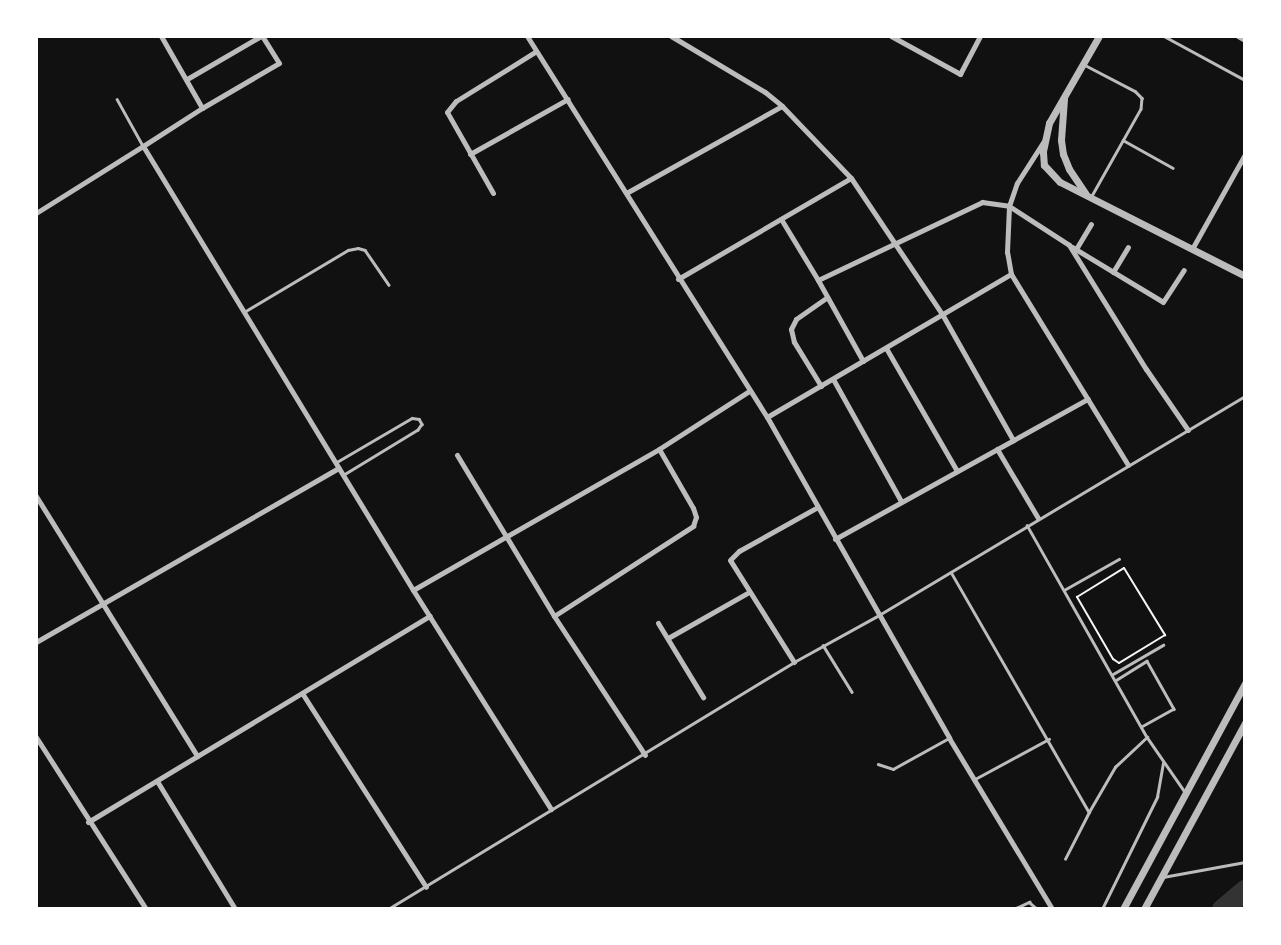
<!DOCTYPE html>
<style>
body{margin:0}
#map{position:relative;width:1281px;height:945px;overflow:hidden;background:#111;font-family:"Fira Sans",sans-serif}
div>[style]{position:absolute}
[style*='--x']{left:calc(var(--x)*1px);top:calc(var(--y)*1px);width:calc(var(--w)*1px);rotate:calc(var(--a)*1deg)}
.river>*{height:21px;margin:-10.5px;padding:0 10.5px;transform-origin:10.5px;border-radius:10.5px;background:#333}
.path>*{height:2px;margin:-1px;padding:0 1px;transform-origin:1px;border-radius:1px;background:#f5f5f5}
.service>*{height:2.5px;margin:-1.25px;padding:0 1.25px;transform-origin:1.25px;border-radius:1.25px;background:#bcbcbc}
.minor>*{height:5px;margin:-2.5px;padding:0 2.5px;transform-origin:2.5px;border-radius:2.5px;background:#bcbcbc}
.tertiary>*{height:7px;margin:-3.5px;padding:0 3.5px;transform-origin:3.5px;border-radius:3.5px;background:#bcbcbc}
span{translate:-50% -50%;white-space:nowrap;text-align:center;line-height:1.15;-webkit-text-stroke:4px #fff;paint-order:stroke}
.frame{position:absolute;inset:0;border:38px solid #fff;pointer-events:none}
</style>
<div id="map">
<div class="river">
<i style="--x:1222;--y:909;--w:30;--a:-40"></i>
</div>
<div class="path">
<i style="--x:1124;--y:568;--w:79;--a:58.5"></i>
<i style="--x:1165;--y:635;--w:54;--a:148.7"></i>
<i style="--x:1119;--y:663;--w:7;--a:-146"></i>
<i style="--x:1113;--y:659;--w:72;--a:-120.1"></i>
<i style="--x:1077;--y:597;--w:55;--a:-31.7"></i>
</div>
<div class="service">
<i style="--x:1164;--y:36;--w:92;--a:28.5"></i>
<i style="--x:1085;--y:65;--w:56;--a:27.5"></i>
<i style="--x:1135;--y:91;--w:10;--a:45"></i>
<i style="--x:1142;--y:98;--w:11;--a:95"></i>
<i style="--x:1141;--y:109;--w:100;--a:119.4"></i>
<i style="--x:117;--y:99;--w:54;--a:61"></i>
<i style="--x:1123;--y:140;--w:57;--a:29.2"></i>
<i style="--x:244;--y:312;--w:121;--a:-30.8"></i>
<i style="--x:348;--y:250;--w:10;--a:-11"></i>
<i style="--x:358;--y:248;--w:7;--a:16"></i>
<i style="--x:365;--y:250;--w:42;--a:55.6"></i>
<i style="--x:335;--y:463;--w:89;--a:-30.3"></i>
<i style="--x:412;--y:418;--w:7;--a:8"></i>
<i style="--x:419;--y:419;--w:6;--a:59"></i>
<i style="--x:422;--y:424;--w:7;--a:124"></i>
<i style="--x:418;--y:430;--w:87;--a:148.7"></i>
<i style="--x:1027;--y:525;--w:244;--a:60.5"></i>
<i style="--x:1147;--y:737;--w:67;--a:55.4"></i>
<i style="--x:951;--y:572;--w:277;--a:60.1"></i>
<i style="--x:1089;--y:812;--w:52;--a:-60"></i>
<i style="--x:1115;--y:767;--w:44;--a:-43.2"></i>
<i style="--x:1064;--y:590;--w:63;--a:-29.4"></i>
<i style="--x:823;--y:645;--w:55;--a:58.3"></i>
<i style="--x:1113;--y:674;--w:58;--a:-30.1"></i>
<i style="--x:1116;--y:680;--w:36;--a:-32"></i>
<i style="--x:1147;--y:661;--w:55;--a:60.6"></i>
<i style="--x:1174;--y:709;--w:37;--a:151"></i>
<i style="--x:878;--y:764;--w:16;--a:18"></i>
<i style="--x:893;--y:769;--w:64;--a:-29"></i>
<i style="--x:975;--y:779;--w:84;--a:-28.4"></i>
<i style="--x:1065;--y:859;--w:53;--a:-62.9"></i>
<i style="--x:1163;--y:877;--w:83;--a:-10.4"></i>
<i style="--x:388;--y:909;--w:475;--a:-31.3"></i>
<i style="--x:794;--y:662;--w:97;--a:-28.9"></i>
<i style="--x:879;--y:615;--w:427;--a:-30.9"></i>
<i style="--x:1014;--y:909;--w:17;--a:-25"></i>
<i style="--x:1029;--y:902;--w:11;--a:41"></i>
<i style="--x:1102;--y:909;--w:125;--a:-63.8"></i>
<i style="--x:1157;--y:797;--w:34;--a:-80"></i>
</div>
<div class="minor">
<i style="--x:161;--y:36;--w:83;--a:60.3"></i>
<i style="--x:202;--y:108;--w:89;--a:-30.3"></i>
<i style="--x:279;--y:63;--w:32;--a:-122"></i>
<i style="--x:527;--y:36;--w:450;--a:57.8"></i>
<i style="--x:767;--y:417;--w:369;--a:60.4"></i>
<i style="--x:949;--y:738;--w:200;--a:58.9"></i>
<i style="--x:671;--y:36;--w:109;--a:30.8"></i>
<i style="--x:765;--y:92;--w:22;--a:39"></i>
<i style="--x:891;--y:36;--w:79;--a:28.8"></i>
<i style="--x:960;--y:74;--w:43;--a:-62.2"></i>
<i style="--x:1238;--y:36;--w:8;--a:30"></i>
<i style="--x:187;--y:79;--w:86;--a:-30.2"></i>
<i style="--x:202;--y:108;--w:70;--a:147.2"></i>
<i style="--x:143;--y:146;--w:520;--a:58.7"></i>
<i style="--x:413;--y:590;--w:259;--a:57.8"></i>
<i style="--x:470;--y:154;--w:112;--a:-29.3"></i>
<i style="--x:628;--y:192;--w:176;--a:-29.2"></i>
<i style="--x:782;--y:106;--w:100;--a:46.2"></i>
<i style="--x:851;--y:178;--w:164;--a:56.2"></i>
<i style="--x:942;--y:314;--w:145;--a:60.6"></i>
<i style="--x:493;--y:193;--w:93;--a:-119.6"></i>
<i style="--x:447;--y:112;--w:14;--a:-51"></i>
<i style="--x:456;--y:101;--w:93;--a:-31.8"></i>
<i style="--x:36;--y:213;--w:126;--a:-32.1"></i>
<i style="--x:781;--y:219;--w:71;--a:58.8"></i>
<i style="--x:1072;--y:247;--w:106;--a:31.1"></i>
<i style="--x:1163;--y:302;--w:38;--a:-57"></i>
<i style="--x:1076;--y:249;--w:29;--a:-59"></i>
<i style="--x:1192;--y:249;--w:109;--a:-60.8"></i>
<i style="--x:1113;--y:272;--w:29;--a:-59"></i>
<i style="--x:1011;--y:274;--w:22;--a:-100"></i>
<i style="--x:1007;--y:252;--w:46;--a:-87.5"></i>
<i style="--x:1009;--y:206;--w:24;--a:-71"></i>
<i style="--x:1017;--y:183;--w:50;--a:-57.3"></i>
<i style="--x:678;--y:279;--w:200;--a:-30.3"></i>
<i style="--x:886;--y:348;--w:142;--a:60"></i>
<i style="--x:863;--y:361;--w:93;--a:-119.1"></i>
<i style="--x:818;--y:280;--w:182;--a:-25.4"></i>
<i style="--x:982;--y:202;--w:27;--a:8"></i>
<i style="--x:1009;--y:206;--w:72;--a:33"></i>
<i style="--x:1069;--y:245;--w:146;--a:58.2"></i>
<i style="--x:1146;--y:369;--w:74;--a:55.5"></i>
<i style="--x:833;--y:379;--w:140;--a:60.9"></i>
<i style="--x:821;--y:386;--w:52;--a:-121.5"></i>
<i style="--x:794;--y:342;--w:13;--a:-103"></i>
<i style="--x:791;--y:329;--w:11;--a:-63"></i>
<i style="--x:796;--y:319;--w:38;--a:-35"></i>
<i style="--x:767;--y:417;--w:283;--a:-30.4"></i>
<i style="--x:1011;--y:274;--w:224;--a:58.5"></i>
<i style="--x:997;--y:449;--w:80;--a:59.3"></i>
<i style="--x:457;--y:455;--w:188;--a:58.9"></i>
<i style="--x:554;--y:616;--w:166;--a:56.8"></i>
<i style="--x:36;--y:496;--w:306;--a:58.2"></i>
<i style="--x:835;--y:539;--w:289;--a:-29"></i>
<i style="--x:413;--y:590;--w:284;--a:-29.8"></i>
<i style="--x:659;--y:449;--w:107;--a:-32.8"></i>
<i style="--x:554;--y:616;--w:166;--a:-32.9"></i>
<i style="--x:693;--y:526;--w:9;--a:-72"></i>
<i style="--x:696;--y:517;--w:9;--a:-108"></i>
<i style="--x:693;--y:508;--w:68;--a:-120"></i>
<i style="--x:658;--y:623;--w:87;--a:58.7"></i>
<i style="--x:668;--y:638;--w:93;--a:-29.6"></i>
<i style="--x:36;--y:642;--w:349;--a:-29.9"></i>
<i style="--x:794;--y:662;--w:120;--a:-122.1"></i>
<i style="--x:730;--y:560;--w:13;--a:-45"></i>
<i style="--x:739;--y:551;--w:88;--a:-29.2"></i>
<i style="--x:302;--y:693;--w:230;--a:57.4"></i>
<i style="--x:36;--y:737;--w:204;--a:57.4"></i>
<i style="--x:157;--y:781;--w:150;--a:58.6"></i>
<i style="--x:88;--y:822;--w:399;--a:-31.1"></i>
</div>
<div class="tertiary">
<i style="--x:1099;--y:36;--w:100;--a:119.9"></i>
<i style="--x:1049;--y:123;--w:30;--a:102"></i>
<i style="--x:1043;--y:152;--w:13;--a:86"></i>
<i style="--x:1044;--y:165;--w:23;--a:47"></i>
<i style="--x:1060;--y:182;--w:208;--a:26.9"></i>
<i style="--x:1064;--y:99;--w:41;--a:94.2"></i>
<i style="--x:1061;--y:140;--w:14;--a:82"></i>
<i style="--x:1063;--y:154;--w:16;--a:68"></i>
<i style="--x:1069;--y:169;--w:30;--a:56"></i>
<i style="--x:1123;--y:909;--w:257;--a:-61.6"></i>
<i style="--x:1144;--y:909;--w:212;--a:-61.5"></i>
</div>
<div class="frame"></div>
</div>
